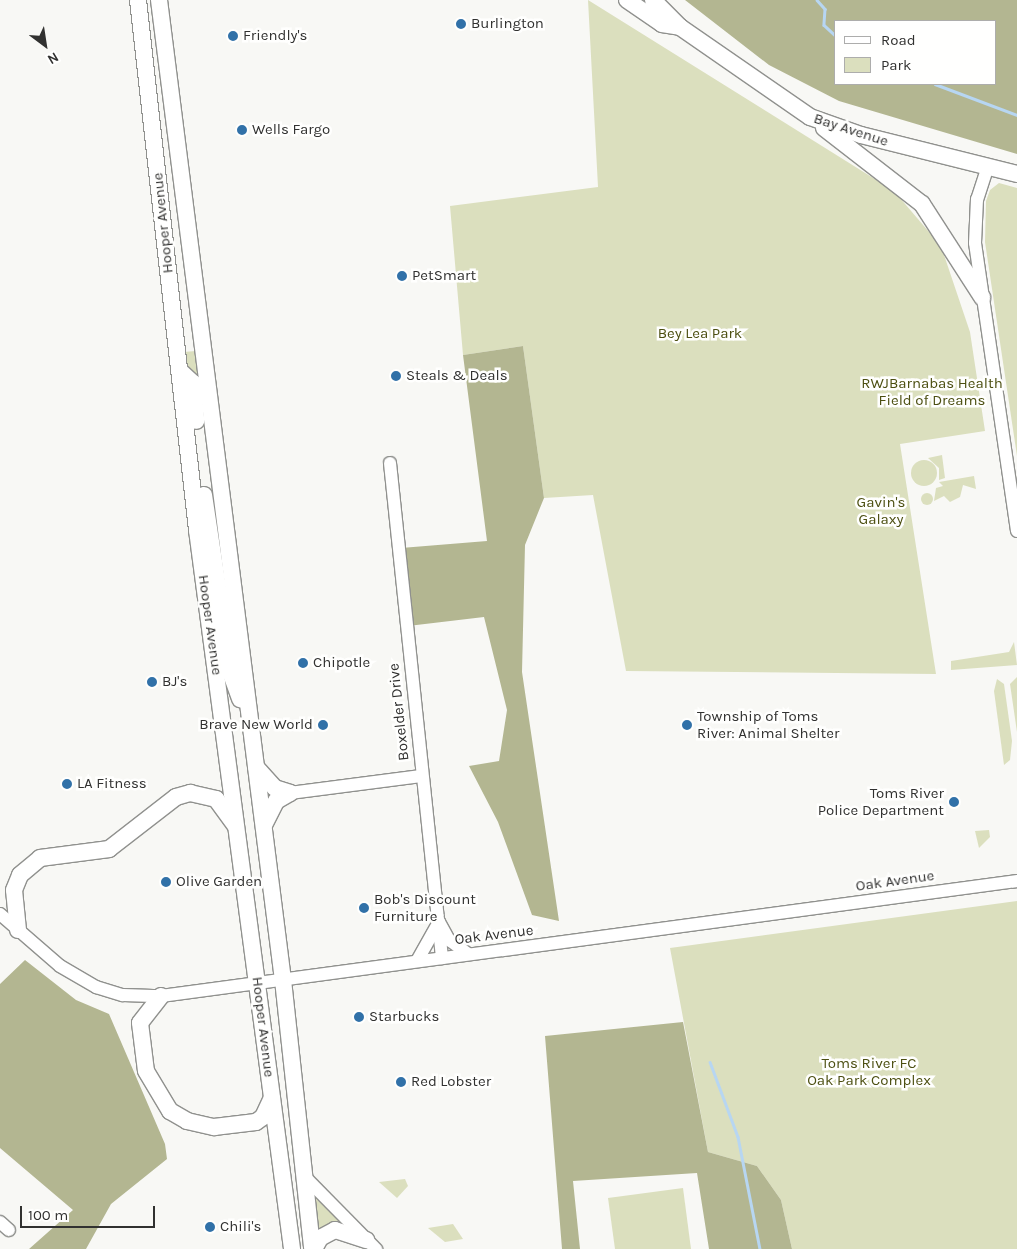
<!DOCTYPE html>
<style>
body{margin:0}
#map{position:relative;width:1017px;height:1249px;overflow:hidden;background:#f8f8f5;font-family:Karla,sans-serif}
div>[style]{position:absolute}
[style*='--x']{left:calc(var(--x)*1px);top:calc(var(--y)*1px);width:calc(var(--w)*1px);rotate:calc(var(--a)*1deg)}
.green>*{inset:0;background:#dbdfbe}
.round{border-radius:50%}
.forest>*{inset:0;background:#b3b691}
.stream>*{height:2.5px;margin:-1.25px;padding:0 1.25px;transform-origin:1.25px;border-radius:1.25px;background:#b7d6f2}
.roads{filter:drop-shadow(1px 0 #90918e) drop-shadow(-1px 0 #90918e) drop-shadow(0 1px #90918e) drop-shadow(0 -1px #90918e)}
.minor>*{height:12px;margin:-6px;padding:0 6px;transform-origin:6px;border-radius:6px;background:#fff}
.major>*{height:16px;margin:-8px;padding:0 8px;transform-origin:8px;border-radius:8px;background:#fff}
.dots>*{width:14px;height:14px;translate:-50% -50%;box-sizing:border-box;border:2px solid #fffffe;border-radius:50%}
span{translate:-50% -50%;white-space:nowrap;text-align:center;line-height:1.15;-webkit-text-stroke:5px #fffffe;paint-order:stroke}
.poi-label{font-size:15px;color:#313130}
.left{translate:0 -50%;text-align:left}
.right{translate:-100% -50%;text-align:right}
.street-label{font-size:15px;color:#313130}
.park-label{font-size:15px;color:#4c4f11}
.legend{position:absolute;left:834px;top:20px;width:162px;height:65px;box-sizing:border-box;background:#fffffe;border:1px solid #adadac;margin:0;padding:6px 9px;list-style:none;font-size:15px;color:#313130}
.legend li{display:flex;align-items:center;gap:10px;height:25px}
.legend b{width:25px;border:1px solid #adadac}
.north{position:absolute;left:20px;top:20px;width:50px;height:50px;-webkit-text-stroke:4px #fffffe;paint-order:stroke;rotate:149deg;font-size:14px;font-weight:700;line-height:20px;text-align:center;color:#313130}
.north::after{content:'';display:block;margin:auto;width:18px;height:22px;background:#313130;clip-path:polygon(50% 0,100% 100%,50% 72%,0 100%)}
.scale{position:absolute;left:20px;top:1206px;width:135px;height:22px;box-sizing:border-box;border:2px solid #313130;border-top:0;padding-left:6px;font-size:15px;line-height:18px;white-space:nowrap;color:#313130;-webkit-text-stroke:4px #fffffe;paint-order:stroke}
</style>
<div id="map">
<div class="green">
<i style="clip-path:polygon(588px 0,894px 191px,941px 246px,970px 332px,985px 431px,900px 444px,936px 674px,626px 671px,593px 495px,544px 498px,523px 346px,463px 355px,450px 206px,598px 187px)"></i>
<i style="clip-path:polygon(999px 183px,1017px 188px,1017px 456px,985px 242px,986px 201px,990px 190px)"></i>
<i style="clip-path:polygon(196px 351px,199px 377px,197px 378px,186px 365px,183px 352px)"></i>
<i style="clip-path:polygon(942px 455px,945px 478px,939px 480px,939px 468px,928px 458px)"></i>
<i class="round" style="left:911px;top:460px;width:26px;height:26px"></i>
<i style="clip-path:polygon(974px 476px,976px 489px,963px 485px,960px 497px,950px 502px,944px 496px,934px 501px,936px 488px,943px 486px,939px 482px)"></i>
<i class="round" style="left:921px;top:493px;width:12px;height:12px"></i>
<i style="clip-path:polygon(1014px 642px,1017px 665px,951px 670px,951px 661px,1009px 652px)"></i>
<i style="clip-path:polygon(1017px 677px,1017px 732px,1010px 684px)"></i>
<i style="clip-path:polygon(997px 679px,1004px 684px,1012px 741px,1010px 760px,1004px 765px,994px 691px)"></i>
<i style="clip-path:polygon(989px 830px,990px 837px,979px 848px,975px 831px)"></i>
<i style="clip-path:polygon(1017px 901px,1017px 1249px,792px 1249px,781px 1200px,757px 1166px,708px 1152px,670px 948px)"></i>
<i style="clip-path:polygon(405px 1179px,408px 1186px,397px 1198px,379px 1182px)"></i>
<i style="clip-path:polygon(683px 1188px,691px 1249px,615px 1249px,608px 1198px)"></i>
<i style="clip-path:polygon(314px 1197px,343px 1223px,343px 1224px,318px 1232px)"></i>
<i style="clip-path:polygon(453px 1224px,463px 1239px,445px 1242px,428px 1228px)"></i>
</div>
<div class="forest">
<i style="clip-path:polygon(evenodd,685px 0,1017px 0,1017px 154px,839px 101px,769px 65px,685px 0,836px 21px,996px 21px,996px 84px,836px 84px,836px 21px)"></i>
<i style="clip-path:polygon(523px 346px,544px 498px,525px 545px,522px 672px,559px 921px,532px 915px,498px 822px,469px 766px,499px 761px,507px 710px,484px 617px,408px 626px,401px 548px,487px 541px,463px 355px)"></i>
<i style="clip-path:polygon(25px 960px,76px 1000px,109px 1014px,165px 1144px,167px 1159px,111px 1204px,86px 1249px,29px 1249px,73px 1210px,0 1148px,0 984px)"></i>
<i style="clip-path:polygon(683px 1022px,708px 1152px,757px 1166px,781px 1200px,792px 1249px,709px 1249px,697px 1173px,573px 1181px,580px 1249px,562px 1249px,545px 1036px)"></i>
</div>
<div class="stream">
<i style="--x:817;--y:0;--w:12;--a:48"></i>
<i style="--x:825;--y:9;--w:16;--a:94"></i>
<i style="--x:824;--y:25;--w:16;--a:43"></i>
<i style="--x:935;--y:84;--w:88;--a:20.7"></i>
<i style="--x:710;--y:1062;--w:80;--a:69.5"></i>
<i style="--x:738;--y:1137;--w:114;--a:78.9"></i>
</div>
<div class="roads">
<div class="minor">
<i style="--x:988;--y:166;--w:35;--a:108"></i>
<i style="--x:977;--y:199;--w:44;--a:92.6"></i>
<i style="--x:975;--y:243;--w:291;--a:81.7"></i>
<i style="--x:390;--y:463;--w:498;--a:84"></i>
<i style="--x:290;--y:793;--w:132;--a:-7.4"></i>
<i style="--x:0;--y:914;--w:79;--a:40.9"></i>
<i style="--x:60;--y:966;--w:42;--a:30.3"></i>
<i style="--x:96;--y:987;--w:28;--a:17"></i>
<i style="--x:123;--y:995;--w:38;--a:2"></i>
<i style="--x:161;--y:996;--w:864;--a:-7.65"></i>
<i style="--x:417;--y:961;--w:45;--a:-60.6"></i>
<i style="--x:439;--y:922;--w:21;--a:61"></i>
<i style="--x:449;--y:940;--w:24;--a:36"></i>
<i style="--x:304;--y:1176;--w:103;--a:45.4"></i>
<i style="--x:0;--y:1222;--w:12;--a:42"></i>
</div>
<div class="major">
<i style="--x:138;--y:0;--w:533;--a:83.65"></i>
<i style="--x:197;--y:530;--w:725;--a:82.47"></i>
<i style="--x:159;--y:0;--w:988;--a:82.79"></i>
<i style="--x:283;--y:980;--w:271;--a:83.8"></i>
<i style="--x:627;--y:0;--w:42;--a:34.4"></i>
<i style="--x:662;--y:24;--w:18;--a:9"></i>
<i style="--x:653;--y:0;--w:38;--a:45"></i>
<i style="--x:680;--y:27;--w:158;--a:34.7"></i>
<i style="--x:810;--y:117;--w:54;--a:19.4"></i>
<i style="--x:861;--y:135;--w:161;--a:14"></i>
<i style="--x:824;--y:128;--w:124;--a:37.8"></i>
<i style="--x:922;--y:204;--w:111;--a:57.2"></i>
<i style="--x:179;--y:370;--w:19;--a:43"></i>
<i style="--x:193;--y:383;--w:38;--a:85"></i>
<i style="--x:204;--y:495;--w:181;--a:81.4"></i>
<i style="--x:231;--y:674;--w:27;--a:70"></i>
<i style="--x:256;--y:767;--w:28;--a:48"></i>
<i style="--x:275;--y:788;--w:16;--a:18"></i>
<i style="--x:264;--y:825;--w:27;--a:-63"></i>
<i style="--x:276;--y:801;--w:16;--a:-30"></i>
<i style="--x:18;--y:930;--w:40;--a:-95.7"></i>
<i style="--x:14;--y:890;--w:16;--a:-68"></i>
<i style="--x:20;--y:875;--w:26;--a:-40"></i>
<i style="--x:40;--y:858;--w:70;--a:-7.4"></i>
<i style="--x:109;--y:849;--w:85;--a:-37.8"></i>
<i style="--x:176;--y:797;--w:15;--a:-16"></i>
<i style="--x:190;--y:793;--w:27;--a:13"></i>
<i style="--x:216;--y:799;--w:32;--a:54"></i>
<i style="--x:161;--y:996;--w:34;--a:128"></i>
<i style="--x:140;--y:1023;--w:48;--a:82.9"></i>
<i style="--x:146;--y:1071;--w:47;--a:59"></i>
<i style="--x:170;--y:1111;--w:20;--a:30"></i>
<i style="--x:187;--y:1121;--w:28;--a:13"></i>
<i style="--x:214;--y:1127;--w:42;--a:-6.8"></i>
<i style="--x:256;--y:1122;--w:9;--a:-36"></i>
<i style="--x:263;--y:1117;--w:21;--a:-65"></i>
<i style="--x:314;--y:1249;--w:13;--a:-61"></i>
<i style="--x:320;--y:1238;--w:17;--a:-28"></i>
<i style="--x:335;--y:1230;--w:33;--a:18"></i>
</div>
</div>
<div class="dots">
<i style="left:461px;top:24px;background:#3171a8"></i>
<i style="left:233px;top:36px;background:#3171a8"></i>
<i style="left:242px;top:130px;background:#3171a8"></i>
<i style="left:402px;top:276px;background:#3171a8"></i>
<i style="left:396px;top:376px;background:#3171a8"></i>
<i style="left:303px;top:663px;background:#3171a8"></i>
<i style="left:152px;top:682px;background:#3171a8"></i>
<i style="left:323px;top:725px;background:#3171a8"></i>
<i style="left:687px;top:725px;background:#3171a8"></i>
<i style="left:67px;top:784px;background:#3171a8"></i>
<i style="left:954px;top:802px;background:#3171a8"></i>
<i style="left:166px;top:882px;background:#3171a8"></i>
<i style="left:364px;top:908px;background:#3171a8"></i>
<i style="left:359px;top:1017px;background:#3171a8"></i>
<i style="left:401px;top:1082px;background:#3171a8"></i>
<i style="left:210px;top:1227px;background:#3171a8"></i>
</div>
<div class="poi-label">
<span class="left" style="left:471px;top:24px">Burlington</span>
<span class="left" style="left:243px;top:36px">Friendly's</span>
<span class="left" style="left:252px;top:130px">Wells Fargo</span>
<span class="left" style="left:412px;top:276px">PetSmart</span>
<span class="left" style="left:406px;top:376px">Steals &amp; Deals</span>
<span class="left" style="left:313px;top:663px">Chipotle</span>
<span class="left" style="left:162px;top:682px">BJ's</span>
<span class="left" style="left:697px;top:725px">Township of Toms<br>River: Animal Shelter</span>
<span class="right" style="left:313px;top:725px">Brave New World</span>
<span class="left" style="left:77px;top:784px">LA Fitness</span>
<span class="right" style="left:944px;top:802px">Toms River<br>Police Department</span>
<span class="left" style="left:176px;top:882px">Olive Garden</span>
<span class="left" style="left:374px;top:908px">Bob's Discount<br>Furniture</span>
<span class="left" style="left:369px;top:1017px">Starbucks</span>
<span class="left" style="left:411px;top:1082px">Red Lobster</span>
<span class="left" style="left:220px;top:1227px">Chili's</span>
</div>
<div class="street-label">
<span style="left:851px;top:130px;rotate:18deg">Bay Avenue</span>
<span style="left:163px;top:223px;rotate:-96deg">Hooper Avenue</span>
<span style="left:210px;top:625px;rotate:82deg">Hooper Avenue</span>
<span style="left:399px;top:712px;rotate:-96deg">Boxelder Drive</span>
<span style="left:895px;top:881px;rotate:-8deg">Oak Avenue</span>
<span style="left:494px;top:935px;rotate:-7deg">Oak Avenue</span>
<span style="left:263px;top:1027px;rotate:83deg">Hooper Avenue</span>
</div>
<div class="park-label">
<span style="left:700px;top:334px">Bey Lea Park</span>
<span style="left:932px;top:392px">RWJBarnabas Health<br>Field of Dreams</span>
<span style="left:881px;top:511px">Gavin's<br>Galaxy</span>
<span style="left:869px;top:1072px">Toms River FC<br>Oak Park Complex</span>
</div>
<ul class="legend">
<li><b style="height:6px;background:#fff"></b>Road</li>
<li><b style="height:14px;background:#dbdfbe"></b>Park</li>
</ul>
<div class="north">N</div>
<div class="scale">100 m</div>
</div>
